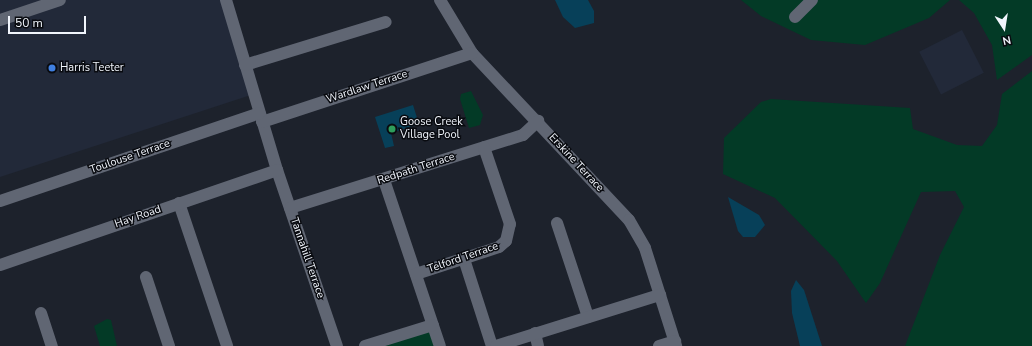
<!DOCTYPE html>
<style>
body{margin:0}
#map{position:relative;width:1032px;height:346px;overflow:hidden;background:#1d222c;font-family:"Nunito Sans",sans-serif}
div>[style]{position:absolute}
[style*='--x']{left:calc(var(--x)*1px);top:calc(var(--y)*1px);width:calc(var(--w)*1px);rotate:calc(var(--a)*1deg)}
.built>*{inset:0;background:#222939;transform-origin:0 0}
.green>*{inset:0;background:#033a26}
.water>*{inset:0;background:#074059}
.street>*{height:12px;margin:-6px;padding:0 6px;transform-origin:6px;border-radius:6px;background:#606673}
.dots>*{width:11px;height:11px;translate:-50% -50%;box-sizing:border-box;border:2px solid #090b10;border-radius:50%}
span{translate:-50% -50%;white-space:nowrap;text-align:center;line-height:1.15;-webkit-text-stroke:3px #090b10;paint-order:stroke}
.poi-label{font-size:11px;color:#f1f5fc}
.left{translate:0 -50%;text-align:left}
.street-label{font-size:11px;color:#f1f5fc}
.north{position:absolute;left:984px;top:8px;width:40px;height:40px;-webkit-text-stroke:3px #090b10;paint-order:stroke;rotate:168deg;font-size:11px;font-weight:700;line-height:16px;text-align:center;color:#f1f5fc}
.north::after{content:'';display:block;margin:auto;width:14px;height:18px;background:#f1f5fc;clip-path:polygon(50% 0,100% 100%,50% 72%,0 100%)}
.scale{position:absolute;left:8px;top:16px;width:78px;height:18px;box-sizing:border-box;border:2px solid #f1f5fc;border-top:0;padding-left:5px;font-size:12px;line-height:14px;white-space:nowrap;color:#f1f5fc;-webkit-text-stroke:3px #090b10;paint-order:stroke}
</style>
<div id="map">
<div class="built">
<i style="clip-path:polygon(0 0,226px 0,254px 94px,0 177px)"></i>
<i style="left:962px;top:30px;width:48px;height:48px;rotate:63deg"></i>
</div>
<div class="green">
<i style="clip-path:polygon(741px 0,950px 0,929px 18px,865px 45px,811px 40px,761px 16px)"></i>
<i style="clip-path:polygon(959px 0,1032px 0,1032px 55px,997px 80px,992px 45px,974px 13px)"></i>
<i style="clip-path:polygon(1032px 71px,1032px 346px,905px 346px,940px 255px,964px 207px,955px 191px,921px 192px,880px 283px,866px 303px,837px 261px,775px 198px,723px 174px,724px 138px,761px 102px,771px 99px,910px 108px,913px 129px,957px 145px,982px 146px,997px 125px,1002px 94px)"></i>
<i style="clip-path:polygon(471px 91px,483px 115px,480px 125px,469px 128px,460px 99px,461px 94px)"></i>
<i style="clip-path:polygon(107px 319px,111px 320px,117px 346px,100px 346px,94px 326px)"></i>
<i style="clip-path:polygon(433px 325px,440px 346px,365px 346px)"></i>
</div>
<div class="water">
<i style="clip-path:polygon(555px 0,588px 0,594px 11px,594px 23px,575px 28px,563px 17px)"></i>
<i style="clip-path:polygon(413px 105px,419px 124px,391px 133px,394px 146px,385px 148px,375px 117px)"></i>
<i style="clip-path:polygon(728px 197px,759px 215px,765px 225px,755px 237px,743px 237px,738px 231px)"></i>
<i style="clip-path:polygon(796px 280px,804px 290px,822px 346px,800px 346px,792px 313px,791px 291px)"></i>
</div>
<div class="street">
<i style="--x:226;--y:0;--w:177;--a:73.3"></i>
<i style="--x:277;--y:170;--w:186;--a:71.2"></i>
<i style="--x:440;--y:0;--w:62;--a:58.9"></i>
<i style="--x:472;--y:53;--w:229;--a:46.8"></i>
<i style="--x:629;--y:220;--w:32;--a:60"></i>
<i style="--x:645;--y:248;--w:103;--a:72.4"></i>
<i style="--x:795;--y:17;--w:24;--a:-45"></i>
<i style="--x:0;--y:20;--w:63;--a:-18.4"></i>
<i style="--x:245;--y:65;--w:147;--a:-17"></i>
<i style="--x:262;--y:122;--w:221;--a:-18.2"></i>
<i style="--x:384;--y:180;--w:175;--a:71.4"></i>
<i style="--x:0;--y:201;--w:274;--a:-18.7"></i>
<i style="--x:179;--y:203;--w:151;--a:71.4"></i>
<i style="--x:290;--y:208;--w:244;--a:-17.4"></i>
<i style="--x:523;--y:135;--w:21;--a:-43"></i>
<i style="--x:557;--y:223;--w:99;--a:71.7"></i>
<i style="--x:464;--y:259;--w:91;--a:72.2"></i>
<i style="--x:0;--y:265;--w:293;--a:-18.9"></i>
<i style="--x:416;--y:274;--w:87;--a:-18"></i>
<i style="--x:499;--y:247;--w:9;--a:-41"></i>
<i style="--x:506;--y:241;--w:17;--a:-77"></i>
<i style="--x:510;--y:224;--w:81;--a:-108.7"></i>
<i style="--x:146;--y:277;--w:73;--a:71.6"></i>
<i style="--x:41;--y:313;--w:35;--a:72"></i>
<i style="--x:535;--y:333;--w:13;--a:77"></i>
<i style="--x:365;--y:346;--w:71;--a:-17.2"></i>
<i style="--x:496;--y:346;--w:172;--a:-17.3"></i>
<i style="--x:659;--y:346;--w:17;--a:-17"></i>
</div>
<div class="dots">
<i style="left:52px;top:68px;background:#3f7fe0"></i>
<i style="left:392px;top:129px;background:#2e9e5b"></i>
</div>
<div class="poi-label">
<span class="left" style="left:60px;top:68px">Harris Teeter</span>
<span class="left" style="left:400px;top:129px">Goose Creek<br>Village Pool</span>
</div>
<div class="street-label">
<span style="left:367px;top:87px;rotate:-18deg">Wardlaw Terrace</span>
<span style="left:130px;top:157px;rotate:-19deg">Toulouse Terrace</span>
<span style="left:576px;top:163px;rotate:47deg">Erskine Terrace</span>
<span style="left:416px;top:169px;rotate:-18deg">Redpath Terrace</span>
<span style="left:138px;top:217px;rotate:-19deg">Hay Road</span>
<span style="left:307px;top:258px;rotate:71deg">Tannahill Terrace</span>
<span style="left:463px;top:258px;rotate:-19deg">Telford Terrace</span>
</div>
<div class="north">N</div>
<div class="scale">50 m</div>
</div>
